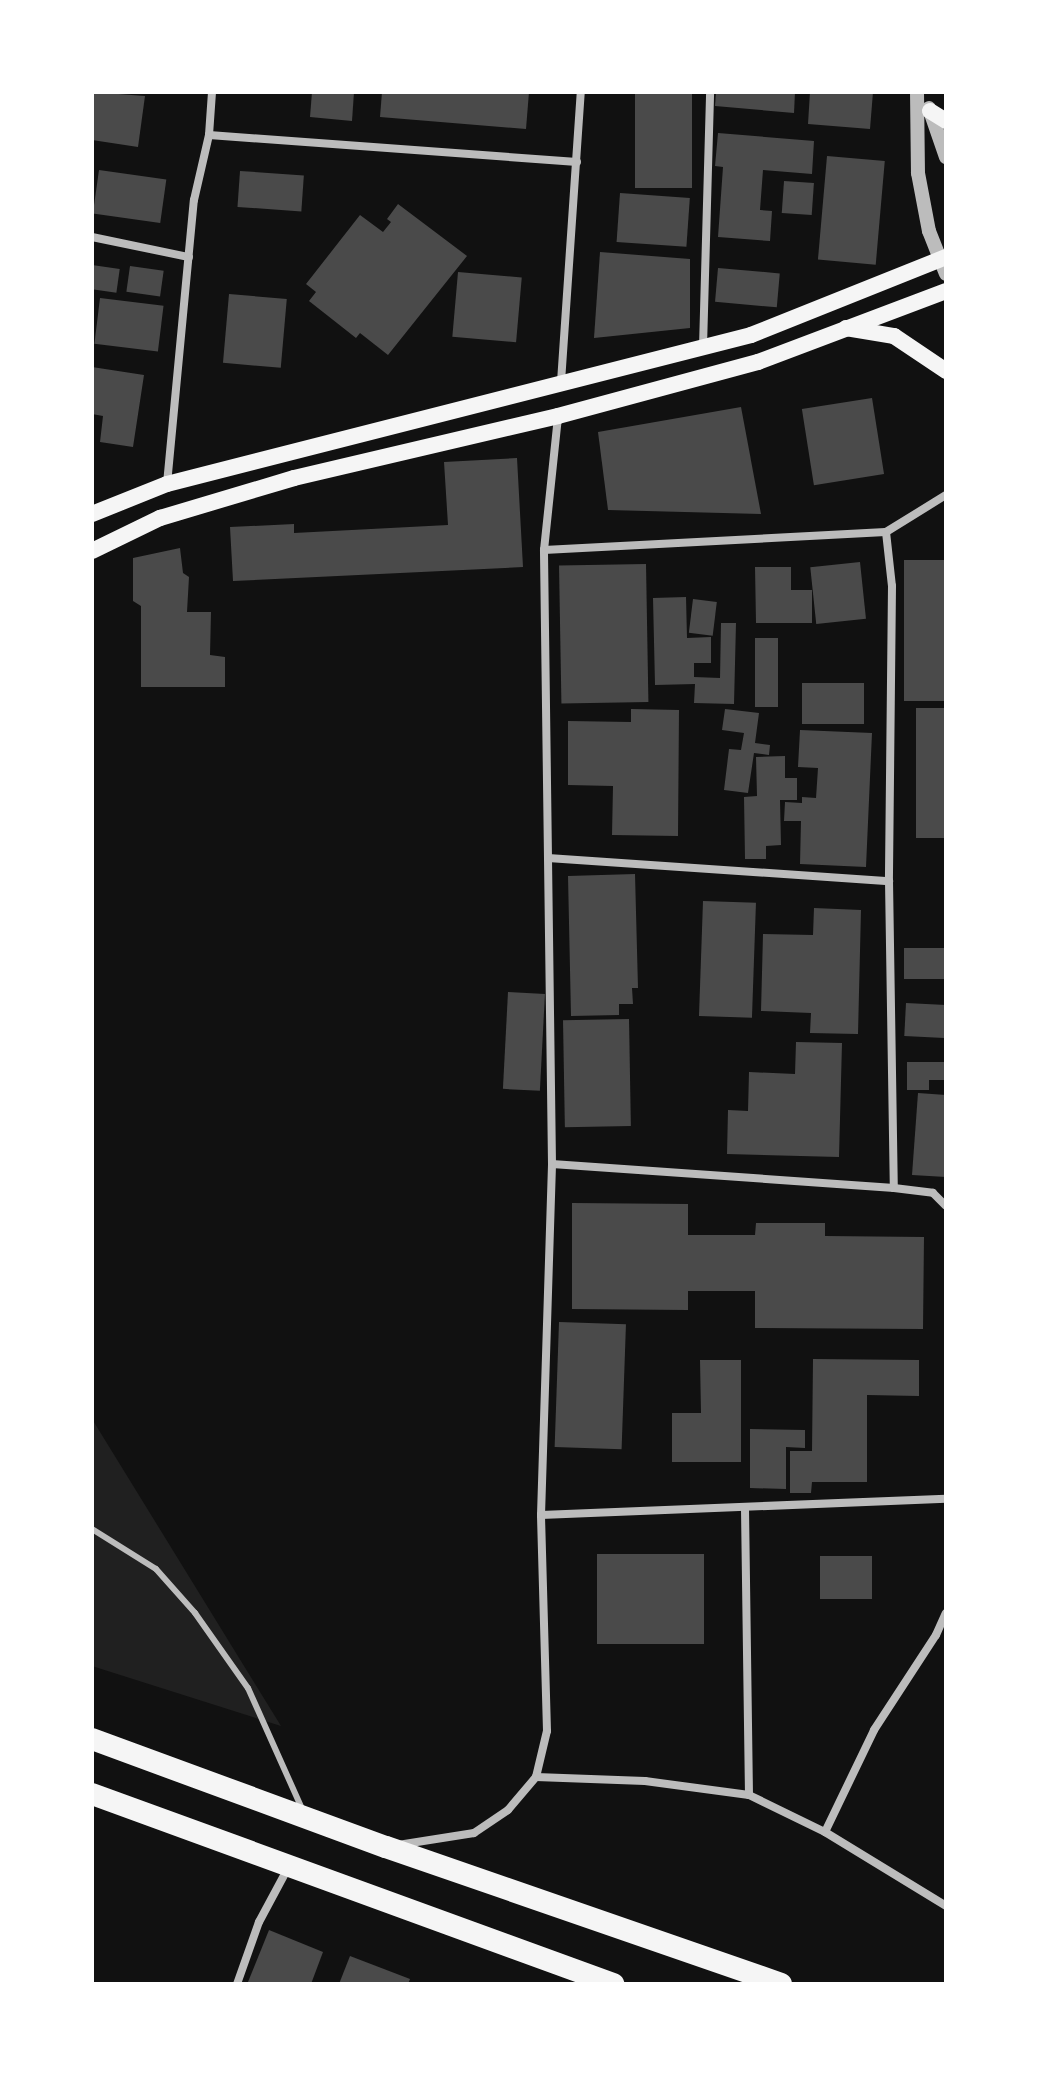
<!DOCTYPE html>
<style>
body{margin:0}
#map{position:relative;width:1038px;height:2076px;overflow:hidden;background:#111;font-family:Signika,sans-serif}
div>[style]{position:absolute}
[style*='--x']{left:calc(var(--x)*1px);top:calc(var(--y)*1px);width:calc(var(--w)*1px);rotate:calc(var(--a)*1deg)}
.green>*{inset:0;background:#202020}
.building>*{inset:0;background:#4a4a4a;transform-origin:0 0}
.service>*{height:6px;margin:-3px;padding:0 3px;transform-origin:3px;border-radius:3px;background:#bcbcbc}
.minor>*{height:8px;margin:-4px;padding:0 4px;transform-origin:4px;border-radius:4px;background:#bcbcbc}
.tertiary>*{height:14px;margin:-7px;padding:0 7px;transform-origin:7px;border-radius:7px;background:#bcbcbc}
.secondary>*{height:16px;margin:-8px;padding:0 8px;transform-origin:8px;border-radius:8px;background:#f5f5f5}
.trunk>*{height:22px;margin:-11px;padding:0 11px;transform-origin:11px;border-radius:11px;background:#f5f5f5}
span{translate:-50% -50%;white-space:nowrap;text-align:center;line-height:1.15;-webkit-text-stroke:7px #fff;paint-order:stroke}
.frame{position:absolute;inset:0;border:94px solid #fff;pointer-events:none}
</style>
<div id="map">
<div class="green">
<i style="clip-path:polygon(92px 1419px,281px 1726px,92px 1666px)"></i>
</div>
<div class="building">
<i style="clip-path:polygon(92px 92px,145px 96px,138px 147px,92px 140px)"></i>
<i style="clip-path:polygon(312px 92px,354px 92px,352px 121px,310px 117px)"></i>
<i style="clip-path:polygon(382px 92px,529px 92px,526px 129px,380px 117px)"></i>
<i style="left:635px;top:92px;width:57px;height:96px"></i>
<i style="clip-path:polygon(716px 92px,795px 92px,794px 113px,715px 106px)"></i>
<i style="clip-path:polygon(810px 92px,873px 92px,870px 129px,808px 124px)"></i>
<i style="clip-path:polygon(718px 133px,814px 141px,812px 174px,763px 170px,760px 210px,772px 211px,770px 241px,718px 237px,723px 167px,715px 166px)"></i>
<i style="left:827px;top:156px;width:58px;height:104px;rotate:5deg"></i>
<i style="left:99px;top:170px;width:68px;height:44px;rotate:8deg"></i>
<i style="left:240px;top:171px;width:64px;height:36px;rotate:4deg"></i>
<i style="left:784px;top:181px;width:30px;height:32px;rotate:4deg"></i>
<i style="left:620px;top:193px;width:70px;height:49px;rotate:4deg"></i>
<i style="clip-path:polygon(398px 204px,467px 256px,388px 355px,360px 333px,356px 338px,309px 301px,316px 292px,306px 284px,360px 215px,383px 232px,391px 222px,387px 219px)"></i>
<i style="clip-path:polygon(600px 252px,690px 259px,690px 328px,594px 338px)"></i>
<i style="left:92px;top:265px;width:28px;height:24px;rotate:8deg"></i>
<i style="left:130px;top:266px;width:34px;height:26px;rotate:8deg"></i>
<i style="left:718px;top:268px;width:62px;height:34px;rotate:5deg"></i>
<i style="left:458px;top:272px;width:64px;height:65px;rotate:5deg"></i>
<i style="left:229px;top:294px;width:58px;height:69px;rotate:5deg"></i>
<i style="left:100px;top:298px;width:64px;height:46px;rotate:7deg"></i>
<i style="clip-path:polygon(92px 367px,144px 375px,133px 447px,100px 442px,103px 416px,92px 414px)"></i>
<i style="left:872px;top:398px;width:77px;height:71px;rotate:81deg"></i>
<i style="clip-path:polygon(741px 407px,761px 514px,608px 510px,598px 432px)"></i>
<i style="clip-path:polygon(517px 458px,523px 567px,233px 581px,230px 527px,294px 524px,294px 533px,448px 525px,444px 462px)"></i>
<i style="clip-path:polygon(180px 548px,183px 573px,189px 577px,187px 612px,211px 612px,210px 655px,225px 657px,225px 687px,141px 687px,141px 606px,133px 601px,133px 558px)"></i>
<i style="left:946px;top:560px;width:141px;height:42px;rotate:90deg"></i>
<i style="left:860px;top:562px;width:57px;height:50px;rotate:84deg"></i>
<i style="left:646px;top:564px;width:138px;height:87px;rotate:89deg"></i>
<i style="clip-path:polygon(755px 567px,791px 567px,791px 590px,812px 590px,812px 623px,756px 623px)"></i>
<i style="clip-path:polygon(686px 597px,687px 638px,711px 637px,711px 663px,694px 663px,694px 677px,720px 678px,721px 623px,736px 623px,734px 704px,694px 703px,695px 684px,655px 685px,653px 598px)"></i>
<i style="left:693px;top:599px;width:24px;height:34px;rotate:7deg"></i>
<i style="left:755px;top:638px;width:23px;height:69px"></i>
<i style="left:802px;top:683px;width:62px;height:41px"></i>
<i style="left:916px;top:708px;width:30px;height:130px"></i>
<i style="clip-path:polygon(631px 709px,679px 710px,678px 836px,612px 835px,613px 786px,568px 785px,568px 721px,631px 722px)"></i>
<i style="clip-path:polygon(725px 709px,759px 713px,755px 743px,770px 745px,769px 755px,754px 753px,748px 793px,724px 790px,729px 749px,741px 750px,744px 733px,722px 730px)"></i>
<i style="clip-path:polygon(800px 730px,872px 733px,866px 867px,800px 864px,801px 821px,784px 821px,785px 802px,802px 803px,802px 797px,816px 798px,818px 768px,798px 767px)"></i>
<i style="clip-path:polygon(785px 756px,785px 778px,797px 778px,797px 800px,780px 800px,781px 845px,766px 846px,766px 859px,745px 859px,744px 797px,757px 796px,756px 757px)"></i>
<i style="clip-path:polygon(635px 874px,638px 988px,632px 988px,633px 1004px,619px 1004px,619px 1015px,571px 1016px,568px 876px)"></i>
<i style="left:703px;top:901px;width:53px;height:115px;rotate:2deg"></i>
<i style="clip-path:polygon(814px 908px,861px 910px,858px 1034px,810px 1033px,811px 1013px,761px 1011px,763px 934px,813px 935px)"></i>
<i style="left:946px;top:948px;width:31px;height:42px;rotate:90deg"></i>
<i style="left:508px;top:992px;width:37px;height:97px;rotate:3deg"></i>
<i style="left:906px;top:1003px;width:40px;height:33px;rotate:3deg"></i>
<i style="left:629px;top:1019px;width:107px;height:66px;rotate:89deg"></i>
<i style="clip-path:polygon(796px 1042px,842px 1043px,839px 1157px,727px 1154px,728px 1110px,748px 1111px,749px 1072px,795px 1074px)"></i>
<i style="clip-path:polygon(907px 1062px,946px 1062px,946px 1080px,929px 1080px,929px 1090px,907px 1090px)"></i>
<i style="clip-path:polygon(918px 1093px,946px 1095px,946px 1177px,912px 1175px)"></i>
<i style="clip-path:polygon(572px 1203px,688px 1204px,688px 1235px,755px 1235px,756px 1223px,825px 1223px,825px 1236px,924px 1237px,923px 1329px,755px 1328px,755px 1291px,688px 1291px,688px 1310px,572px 1309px)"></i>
<i style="left:559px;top:1322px;width:67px;height:125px;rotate:2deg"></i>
<i style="clip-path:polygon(813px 1359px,919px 1360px,919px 1396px,867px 1395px,867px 1482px,812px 1482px,811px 1493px,790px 1493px,790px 1451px,812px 1451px)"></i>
<i style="clip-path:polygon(700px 1360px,741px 1360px,741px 1462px,672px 1462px,672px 1413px,701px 1413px)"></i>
<i style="clip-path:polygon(750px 1429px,805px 1430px,805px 1448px,786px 1447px,786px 1489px,750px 1488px)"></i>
<i style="left:597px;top:1554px;width:107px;height:90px"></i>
<i style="left:820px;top:1556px;width:52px;height:43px"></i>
<i style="clip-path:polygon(269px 1930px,323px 1952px,311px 1984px,248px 1982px)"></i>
<i style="clip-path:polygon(350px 1956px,410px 1979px,408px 1984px,339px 1984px)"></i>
</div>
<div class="service">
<i style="--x:92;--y:1529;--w:75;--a:32"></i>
<i style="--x:156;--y:1569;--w:59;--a:48.4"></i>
<i style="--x:195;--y:1613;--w:92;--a:54.8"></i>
<i style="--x:248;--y:1688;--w:135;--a:65.9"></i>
</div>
<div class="minor">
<i style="--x:209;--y:135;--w:369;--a:4.2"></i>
<i style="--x:92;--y:237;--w:99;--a:11.7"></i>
<i style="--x:703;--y:347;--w:255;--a:-88.4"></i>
<i style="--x:561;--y:382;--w:291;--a:-86.1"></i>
<i style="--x:167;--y:484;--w:285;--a:-84.6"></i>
<i style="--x:194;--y:200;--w:67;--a:-77"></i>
<i style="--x:209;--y:135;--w:43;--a:-86"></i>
<i style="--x:886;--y:532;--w:54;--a:83.7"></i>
<i style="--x:892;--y:586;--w:295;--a:90.6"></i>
<i style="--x:889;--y:881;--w:307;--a:89.1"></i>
<i style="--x:544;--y:550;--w:342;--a:-3"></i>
<i style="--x:886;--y:532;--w:70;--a:-31.7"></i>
<i style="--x:548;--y:858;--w:342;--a:3.9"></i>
<i style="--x:552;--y:1164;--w:343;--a:4"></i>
<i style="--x:894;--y:1188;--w:39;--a:7"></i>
<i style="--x:933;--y:1193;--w:18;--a:45"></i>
<i style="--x:745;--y:1509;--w:286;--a:89.2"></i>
<i style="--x:541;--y:1515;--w:405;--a:-2.3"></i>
<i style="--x:536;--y:1777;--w:109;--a:2.1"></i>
<i style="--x:645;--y:1781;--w:105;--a:7.7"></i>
<i style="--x:749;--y:1795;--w:85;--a:26"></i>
<i style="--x:825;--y:1832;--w:142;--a:31.4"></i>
<i style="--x:825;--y:1832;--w:113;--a:-64.3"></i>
<i style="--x:874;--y:1730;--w:113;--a:-56.9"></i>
<i style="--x:936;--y:1635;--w:24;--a:-66"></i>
<i style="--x:398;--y:1845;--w:77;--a:-9"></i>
<i style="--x:474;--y:1833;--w:41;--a:-34.1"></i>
<i style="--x:508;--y:1810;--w:43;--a:-49.7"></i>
<i style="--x:536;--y:1777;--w:47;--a:-76.6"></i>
<i style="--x:547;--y:1731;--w:216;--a:-91.6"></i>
<i style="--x:541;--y:1515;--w:351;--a:-88.2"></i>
<i style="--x:552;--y:1164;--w:614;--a:-90.75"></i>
<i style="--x:544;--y:550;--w:135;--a:-84"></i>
<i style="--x:237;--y:1984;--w:66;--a:-70.5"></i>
<i style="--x:259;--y:1922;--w:64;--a:-61.8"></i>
</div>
<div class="tertiary">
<i style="--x:917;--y:92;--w:81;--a:89.3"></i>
<i style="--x:918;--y:173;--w:59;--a:79.3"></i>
<i style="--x:929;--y:231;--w:46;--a:68.4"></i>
<i style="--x:929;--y:108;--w:52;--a:70.9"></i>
</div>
<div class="secondary">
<i style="--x:930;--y:111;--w:19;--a:32"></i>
<i style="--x:846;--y:328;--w:49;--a:9.5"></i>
<i style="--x:894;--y:336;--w:63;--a:33.9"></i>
<i style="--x:92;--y:514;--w:81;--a:-21.8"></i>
<i style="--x:167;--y:484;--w:603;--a:-14.31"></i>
<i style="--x:751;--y:335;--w:210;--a:-21.8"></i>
<i style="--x:92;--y:551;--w:76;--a:-25.9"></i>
<i style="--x:160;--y:518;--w:140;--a:-16.6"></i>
<i style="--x:294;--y:478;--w:271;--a:-13.2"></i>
<i style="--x:558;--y:416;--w:207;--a:-15.1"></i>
<i style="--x:758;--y:362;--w:201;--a:-20.7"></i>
</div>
<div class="trunk">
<i style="--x:92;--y:1739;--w:313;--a:20.2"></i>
<i style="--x:386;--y:1847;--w:418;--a:19.1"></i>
<i style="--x:92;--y:1794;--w:555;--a:20.04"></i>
</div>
<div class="frame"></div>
</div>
